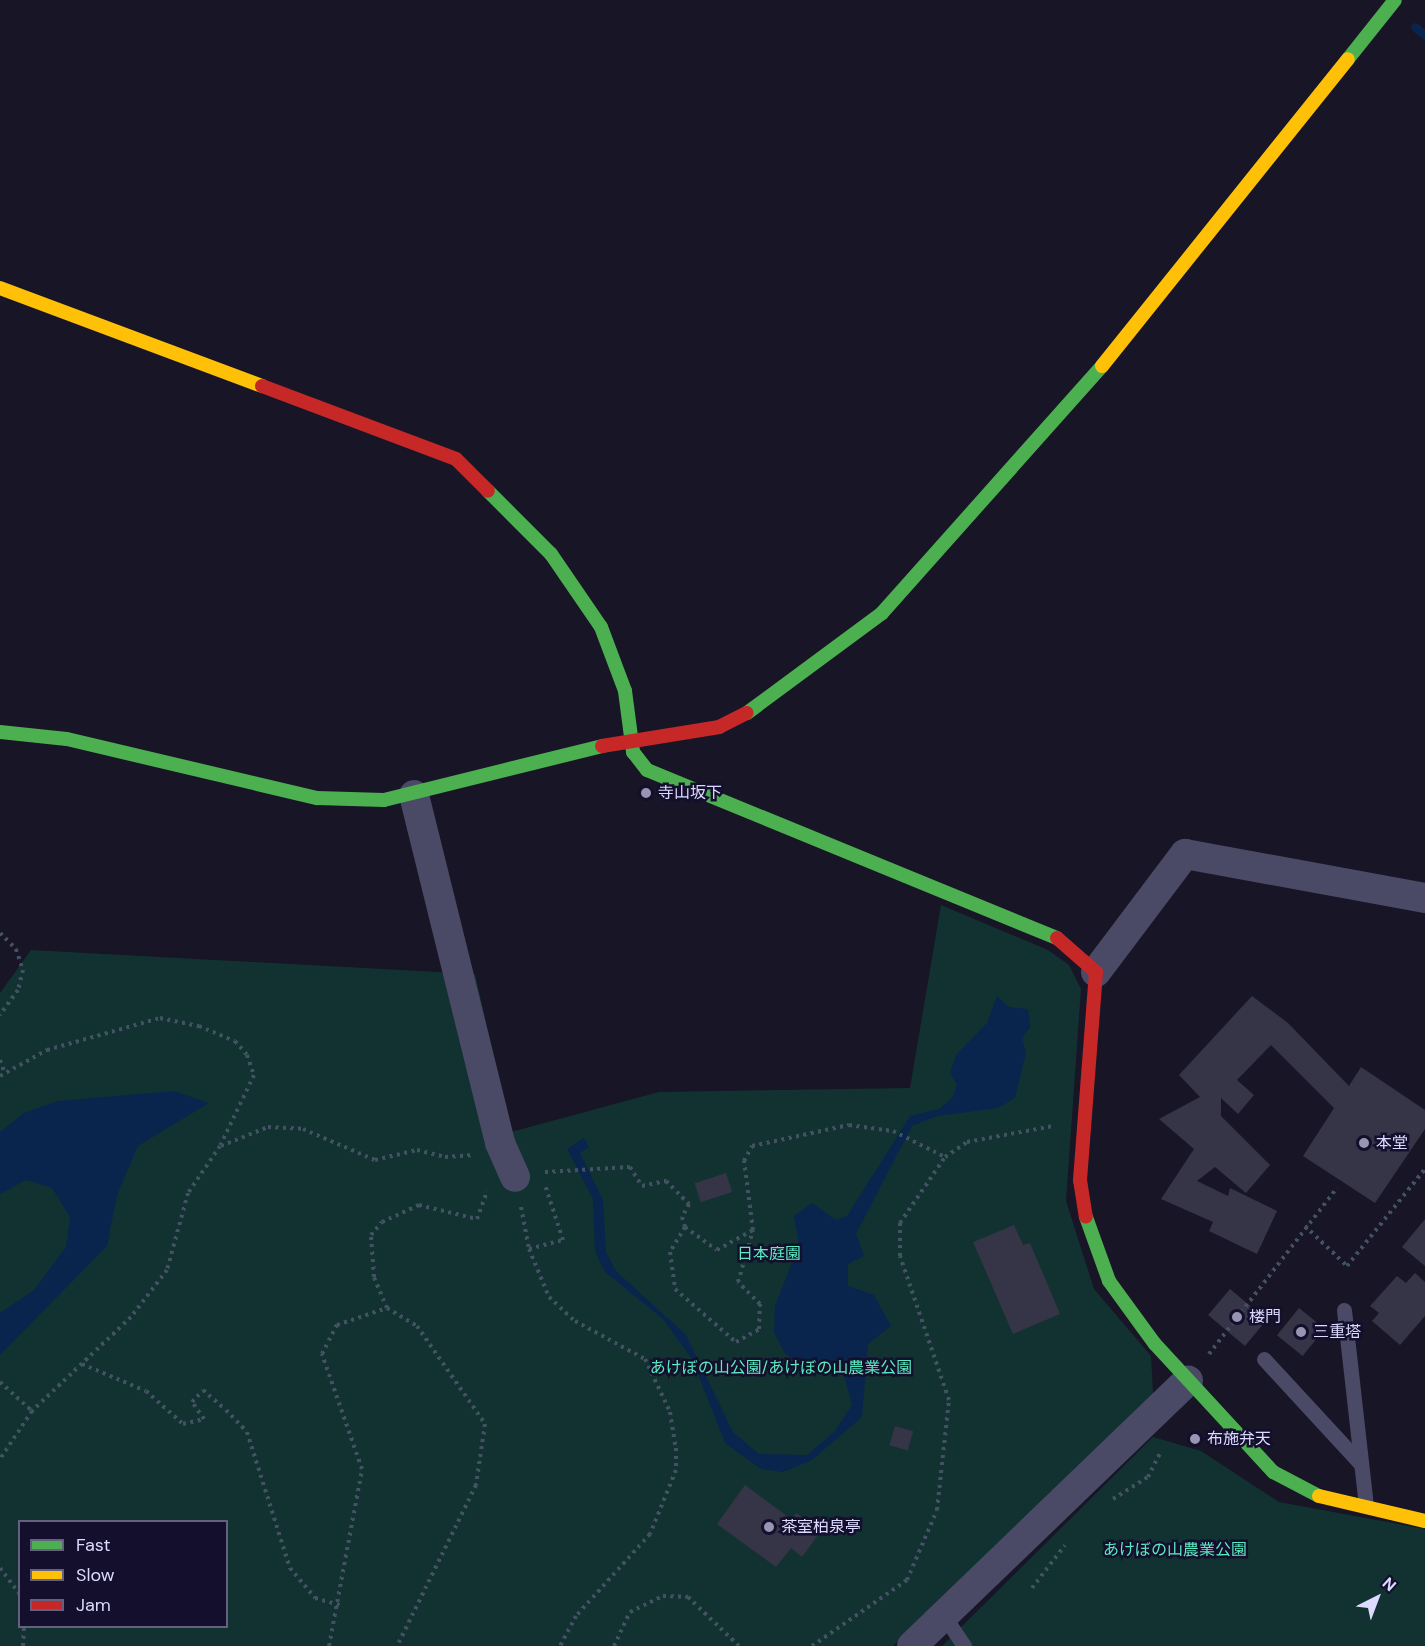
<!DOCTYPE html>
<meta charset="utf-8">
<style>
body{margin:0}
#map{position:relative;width:1425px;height:1646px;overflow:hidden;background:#181526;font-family:"DM Sans","Noto Sans JP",sans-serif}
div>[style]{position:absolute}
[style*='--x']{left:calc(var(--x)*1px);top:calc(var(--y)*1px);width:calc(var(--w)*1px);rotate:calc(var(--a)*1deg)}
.green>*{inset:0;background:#123232}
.water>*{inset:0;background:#09244d}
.stream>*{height:9px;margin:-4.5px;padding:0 4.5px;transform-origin:4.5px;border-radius:4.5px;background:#09244d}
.building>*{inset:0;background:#363447;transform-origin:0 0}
.path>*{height:4px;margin-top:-2px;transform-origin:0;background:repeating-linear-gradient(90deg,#435263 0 3px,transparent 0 7.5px)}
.lane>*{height:15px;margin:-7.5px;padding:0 7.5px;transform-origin:7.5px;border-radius:7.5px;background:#4a4a66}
.street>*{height:30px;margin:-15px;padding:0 15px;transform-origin:15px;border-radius:15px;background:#4a4a66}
.fast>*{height:14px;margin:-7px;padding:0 7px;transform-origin:7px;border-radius:7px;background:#4caf50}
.slow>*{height:14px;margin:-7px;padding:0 7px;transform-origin:7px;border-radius:7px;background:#ffc107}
.jam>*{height:14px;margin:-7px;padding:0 7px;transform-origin:7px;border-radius:7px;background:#c62828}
.dots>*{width:16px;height:16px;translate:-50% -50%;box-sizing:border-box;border:3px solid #130f2c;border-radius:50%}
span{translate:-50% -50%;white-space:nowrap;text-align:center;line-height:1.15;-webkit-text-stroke:5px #130f2c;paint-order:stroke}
.poi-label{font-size:16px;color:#dddaff}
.left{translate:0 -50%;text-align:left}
.park-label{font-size:16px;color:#5beac1}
.legend{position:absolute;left:18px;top:1520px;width:210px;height:108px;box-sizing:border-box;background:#130f2c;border:2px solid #646080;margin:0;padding:8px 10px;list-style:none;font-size:18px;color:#dddaff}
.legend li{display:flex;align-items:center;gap:12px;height:30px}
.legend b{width:30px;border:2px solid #646080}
.north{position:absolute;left:1347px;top:1568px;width:60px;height:60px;-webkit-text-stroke:4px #130f2c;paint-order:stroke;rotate:42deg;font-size:16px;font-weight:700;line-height:24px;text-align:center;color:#dddaff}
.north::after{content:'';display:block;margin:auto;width:21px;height:27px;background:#dddaff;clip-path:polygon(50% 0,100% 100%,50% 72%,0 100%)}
</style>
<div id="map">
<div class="green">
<i style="clip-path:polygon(evenodd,941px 905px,1048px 950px,1069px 965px,1081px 989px,1066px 1201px,1094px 1289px,1151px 1356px,1153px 1394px,893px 1646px,0 1646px,0 993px,31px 950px,475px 974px,511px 1132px,659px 1092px,910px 1088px,941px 905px,20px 1522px,226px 1522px,226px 1626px,20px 1626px,20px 1522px)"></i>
<i style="clip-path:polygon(1153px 1437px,1201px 1451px,1279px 1502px,1425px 1529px,1425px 1646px,942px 1646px)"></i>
</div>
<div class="water">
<i style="clip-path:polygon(997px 996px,1009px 1007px,1028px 1009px,1030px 1027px,1022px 1038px,1026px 1053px,1015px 1098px,998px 1108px,937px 1116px,912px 1126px,856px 1234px,864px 1256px,848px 1264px,848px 1286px,874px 1295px,891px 1326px,868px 1344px,862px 1417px,812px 1460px,783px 1472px,761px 1469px,725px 1443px,692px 1359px,663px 1319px,605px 1272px,595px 1251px,593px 1199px,567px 1149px,584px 1138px,589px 1147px,580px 1153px,603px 1200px,606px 1252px,616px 1271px,686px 1335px,733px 1432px,759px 1454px,807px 1455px,835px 1431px,852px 1405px,843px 1372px,798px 1362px,785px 1354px,774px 1332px,775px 1306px,799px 1245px,794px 1216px,812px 1203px,836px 1220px,847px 1216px,910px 1116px,939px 1109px,952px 1098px,957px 1085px,950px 1073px,956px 1055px,987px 1023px)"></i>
<i style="clip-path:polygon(174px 1091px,209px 1103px,138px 1146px,117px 1195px,107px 1246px,0 1355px,0 1313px,34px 1290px,66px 1247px,70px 1217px,52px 1188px,26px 1180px,0 1194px,0 1132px,24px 1113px,58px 1101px)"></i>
</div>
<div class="stream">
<i style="--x:1415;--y:27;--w:13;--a:39"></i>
</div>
<div class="building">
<i style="clip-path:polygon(1252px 996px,1288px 1023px,1349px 1086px,1361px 1067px,1425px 1110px,1425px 1129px,1375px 1203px,1303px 1156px,1334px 1108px,1271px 1045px,1237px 1080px,1254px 1095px,1238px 1114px,1221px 1098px,1221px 1116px,1270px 1165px,1246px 1193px,1215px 1167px,1197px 1181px,1228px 1196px,1230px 1188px,1277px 1211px,1257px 1254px,1209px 1231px,1213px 1222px,1161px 1199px,1194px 1149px,1159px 1119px,1200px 1097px,1179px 1075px)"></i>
<i style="left:726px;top:1173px;width:20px;height:33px;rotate:72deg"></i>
<i style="clip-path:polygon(1425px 1219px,1425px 1266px,1402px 1247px)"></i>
<i style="clip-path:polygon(1014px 1225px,1023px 1245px,1030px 1243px,1060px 1314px,1013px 1334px,973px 1242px)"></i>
<i style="clip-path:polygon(1415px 1273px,1425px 1282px,1425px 1316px,1400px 1345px,1372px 1321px,1379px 1313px,1370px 1306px,1397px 1276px,1406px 1283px)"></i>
<i style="left:1230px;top:1289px;width:48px;height:34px;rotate:40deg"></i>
<i style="left:1299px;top:1308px;width:33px;height:35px;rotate:39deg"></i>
<i style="left:895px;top:1426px;width:19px;height:20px;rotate:16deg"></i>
<i style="clip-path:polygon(745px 1485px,791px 1519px,796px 1513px,821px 1531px,802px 1557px,791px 1548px,776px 1567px,717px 1524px)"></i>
</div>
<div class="path">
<i style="--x:0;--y:933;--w:23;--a:45"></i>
<i style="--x:16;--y:949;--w:22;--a:72"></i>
<i style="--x:23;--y:970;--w:21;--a:104"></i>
<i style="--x:18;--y:990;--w:31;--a:126"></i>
<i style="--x:0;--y:1060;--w:12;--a:70"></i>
<i style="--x:0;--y:1076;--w:54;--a:-29"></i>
<i style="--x:47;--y:1050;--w:117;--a:-15.8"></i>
<i style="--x:160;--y:1018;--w:40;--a:12"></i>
<i style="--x:199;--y:1026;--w:39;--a:23"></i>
<i style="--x:235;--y:1041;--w:18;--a:49"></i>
<i style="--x:247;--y:1055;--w:21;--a:71"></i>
<i style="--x:254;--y:1075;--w:79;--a:115.6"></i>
<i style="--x:220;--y:1146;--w:57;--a:124.2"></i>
<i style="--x:188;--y:1193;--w:80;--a:105.3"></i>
<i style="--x:167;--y:1270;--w:59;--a:127.5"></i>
<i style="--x:131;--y:1317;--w:137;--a:136.5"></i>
<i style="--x:32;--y:1411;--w:58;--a:123.7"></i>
<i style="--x:221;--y:1146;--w:51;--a:-22"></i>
<i style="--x:268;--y:1127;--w:35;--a:3"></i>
<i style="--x:303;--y:1129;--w:78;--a:23.3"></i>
<i style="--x:375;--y:1160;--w:43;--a:-13.4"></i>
<i style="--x:417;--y:1150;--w:29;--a:14"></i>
<i style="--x:445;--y:1157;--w:26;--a:-4"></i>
<i style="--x:545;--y:1172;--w:85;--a:-3.4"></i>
<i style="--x:630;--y:1167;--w:22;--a:58"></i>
<i style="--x:642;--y:1186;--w:25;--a:-12"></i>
<i style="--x:666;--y:1181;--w:33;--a:45"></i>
<i style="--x:689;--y:1204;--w:15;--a:118"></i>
<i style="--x:682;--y:1217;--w:10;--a:73"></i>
<i style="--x:685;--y:1227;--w:39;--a:36"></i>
<i style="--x:717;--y:1250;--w:41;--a:-29.1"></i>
<i style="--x:753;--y:1230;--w:70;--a:-97.4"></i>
<i style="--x:744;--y:1161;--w:17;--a:-62"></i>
<i style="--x:752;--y:1146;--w:99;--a:-12.2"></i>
<i style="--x:849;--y:1125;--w:44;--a:7.8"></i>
<i style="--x:893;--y:1131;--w:58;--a:26.6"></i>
<i style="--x:521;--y:1207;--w:43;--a:79.2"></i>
<i style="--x:529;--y:1249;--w:52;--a:67.4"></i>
<i style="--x:549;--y:1297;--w:35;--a:43"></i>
<i style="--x:575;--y:1321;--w:80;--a:28.5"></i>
<i style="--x:645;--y:1359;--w:59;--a:64.7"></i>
<i style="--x:670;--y:1412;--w:36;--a:81"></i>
<i style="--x:676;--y:1448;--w:22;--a:90"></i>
<i style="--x:676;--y:1470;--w:69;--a:112.1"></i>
<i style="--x:650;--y:1534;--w:110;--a:132.1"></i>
<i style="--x:576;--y:1616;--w:34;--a:118"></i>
<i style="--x:1305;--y:1226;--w:58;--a:43.6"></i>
<i style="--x:1347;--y:1266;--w:124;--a:-51.2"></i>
<i style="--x:685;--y:1227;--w:29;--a:121"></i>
<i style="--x:670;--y:1252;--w:37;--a:82"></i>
<i style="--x:675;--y:1289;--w:81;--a:41"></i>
<i style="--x:736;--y:1342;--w:26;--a:-29"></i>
<i style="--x:759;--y:1329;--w:25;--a:-88"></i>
<i style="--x:760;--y:1304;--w:31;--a:-135"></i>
<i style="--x:738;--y:1282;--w:54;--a:-73.9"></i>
<i style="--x:529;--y:1249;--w:35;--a:-15"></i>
<i style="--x:563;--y:1240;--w:58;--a:-108.1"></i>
<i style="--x:387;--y:1308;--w:34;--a:-113"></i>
<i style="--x:374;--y:1277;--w:42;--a:-94.1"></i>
<i style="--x:371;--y:1235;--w:17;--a:-50"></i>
<i style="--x:382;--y:1222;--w:41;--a:-24.7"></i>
<i style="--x:419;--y:1205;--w:60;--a:13.6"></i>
<i style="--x:477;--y:1219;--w:30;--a:-70"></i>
<i style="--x:1209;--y:1354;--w:210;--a:-52.4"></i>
<i style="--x:82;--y:1364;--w:69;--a:22.9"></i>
<i style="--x:146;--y:1391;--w:50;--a:41.7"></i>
<i style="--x:183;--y:1424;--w:22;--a:-13"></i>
<i style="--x:204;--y:1419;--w:21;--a:-125"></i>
<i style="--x:192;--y:1402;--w:16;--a:-47"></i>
<i style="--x:203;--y:1390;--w:30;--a:41"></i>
<i style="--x:226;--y:1410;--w:30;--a:46"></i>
<i style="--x:247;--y:1432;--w:143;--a:72.5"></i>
<i style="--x:290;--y:1568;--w:39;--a:50"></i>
<i style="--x:315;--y:1598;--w:26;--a:16"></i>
<i style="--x:0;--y:1382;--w:43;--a:42.2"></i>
<i style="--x:1113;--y:1499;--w:41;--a:-32.2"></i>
<i style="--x:1148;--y:1477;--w:29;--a:-63"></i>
<i style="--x:0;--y:1568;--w:34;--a:53"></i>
<i style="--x:1032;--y:1588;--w:54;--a:-52.5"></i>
<i style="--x:23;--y:1646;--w:20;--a:-87"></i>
<i style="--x:329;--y:1646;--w:180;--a:-79.4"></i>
<i style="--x:362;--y:1469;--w:122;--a:-109.2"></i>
<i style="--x:322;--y:1354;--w:33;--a:-63"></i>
<i style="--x:337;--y:1325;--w:53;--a:-18.8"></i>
<i style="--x:387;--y:1308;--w:35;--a:31"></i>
<i style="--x:417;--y:1326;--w:119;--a:55.2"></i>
<i style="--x:485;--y:1424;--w:62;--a:98.4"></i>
<i style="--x:476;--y:1485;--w:179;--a:116.1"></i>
<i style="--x:614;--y:1646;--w:38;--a:-65"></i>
<i style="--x:630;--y:1612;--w:37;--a:-26"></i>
<i style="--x:663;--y:1596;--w:25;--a:2"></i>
<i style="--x:688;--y:1597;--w:71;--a:43.9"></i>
<i style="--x:812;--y:1646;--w:116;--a:-34.8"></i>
<i style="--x:907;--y:1580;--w:76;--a:-66.8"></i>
<i style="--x:937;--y:1510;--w:111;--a:-83.8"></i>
<i style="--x:949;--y:1400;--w:152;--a:-108.8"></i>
<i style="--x:900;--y:1256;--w:33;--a:-90"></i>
<i style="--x:900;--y:1223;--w:80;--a:-55.7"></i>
<i style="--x:945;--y:1157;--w:27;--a:-34"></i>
<i style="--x:967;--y:1142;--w:87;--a:-10.5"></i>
</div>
<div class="lane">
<i style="--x:1344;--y:1310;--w:196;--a:83.6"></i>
<i style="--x:1264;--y:1359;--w:143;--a:47.3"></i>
<i style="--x:944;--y:1616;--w:36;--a:56"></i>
</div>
<div class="street">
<i style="--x:414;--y:795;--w:358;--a:76.1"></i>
<i style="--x:500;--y:1143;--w:37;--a:66"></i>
<i style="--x:1096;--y:972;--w:148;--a:-53"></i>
<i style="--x:1185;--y:854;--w:244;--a:10.4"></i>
<i style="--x:912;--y:1646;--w:383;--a:-43.9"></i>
</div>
<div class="fast">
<i style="--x:1348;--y:59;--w:75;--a:-51.5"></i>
<i style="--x:488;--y:491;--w:89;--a:45"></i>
<i style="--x:551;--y:554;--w:88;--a:55.6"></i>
<i style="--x:601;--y:627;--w:68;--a:69.4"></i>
<i style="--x:625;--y:691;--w:62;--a:82.5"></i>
<i style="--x:633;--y:752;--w:23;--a:52"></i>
<i style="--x:647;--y:770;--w:443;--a:22.3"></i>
<i style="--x:747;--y:713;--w:168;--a:-36.5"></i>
<i style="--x:882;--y:613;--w:331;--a:-48.3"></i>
<i style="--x:0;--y:732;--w:67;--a:6"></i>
<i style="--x:67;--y:739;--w:257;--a:13.3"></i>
<i style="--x:317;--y:798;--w:67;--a:1.7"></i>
<i style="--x:384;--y:800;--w:225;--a:-13.9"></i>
<i style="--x:1086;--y:1217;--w:68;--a:70.2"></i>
<i style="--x:1109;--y:1281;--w:78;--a:53.9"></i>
<i style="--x:1155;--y:1344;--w:174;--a:47.3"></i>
<i style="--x:1273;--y:1472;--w:52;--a:27.6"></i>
</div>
<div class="slow">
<i style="--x:0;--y:288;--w:280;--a:20.5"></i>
<i style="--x:1102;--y:366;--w:393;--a:-51.3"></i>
<i style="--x:1319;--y:1496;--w:109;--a:13.3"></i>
</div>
<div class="jam">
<i style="--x:262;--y:386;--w:207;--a:20.6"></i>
<i style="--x:456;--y:459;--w:45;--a:45"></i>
<i style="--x:602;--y:746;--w:119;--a:-9.2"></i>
<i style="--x:719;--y:727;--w:31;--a:-27"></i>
<i style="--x:1057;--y:938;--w:52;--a:41.1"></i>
<i style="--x:1096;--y:972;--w:209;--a:94.4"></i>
<i style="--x:1080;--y:1180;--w:37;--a:81"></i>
</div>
<div class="dots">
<i style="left:646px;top:793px;background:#9895b3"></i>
<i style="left:1364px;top:1143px;background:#9895b3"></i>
<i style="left:1237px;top:1317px;background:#9895b3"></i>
<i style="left:1301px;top:1332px;background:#9895b3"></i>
<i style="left:1195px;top:1439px;background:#9895b3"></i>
<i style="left:769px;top:1527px;background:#9895b3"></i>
</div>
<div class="poi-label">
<span class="left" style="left:658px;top:793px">寺山坂下</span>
<span class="left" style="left:1376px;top:1143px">本堂</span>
<span class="left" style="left:1249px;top:1317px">楼門</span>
<span class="left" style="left:1313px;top:1332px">三重塔</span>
<span class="left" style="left:1207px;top:1439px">布施弁天</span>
<span class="left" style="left:781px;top:1527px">茶室柏泉亭</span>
</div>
<div class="park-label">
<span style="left:769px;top:1254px">日本庭園</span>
<span style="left:781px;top:1368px">あけぼの山公園/あけぼの山農業公園</span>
<span style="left:1175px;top:1550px">あけぼの山農業公園</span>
</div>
<ul class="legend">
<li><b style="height:8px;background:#4caf50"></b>Fast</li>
<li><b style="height:8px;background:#ffc107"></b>Slow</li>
<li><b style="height:8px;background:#c62828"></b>Jam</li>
</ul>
<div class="north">N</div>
</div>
